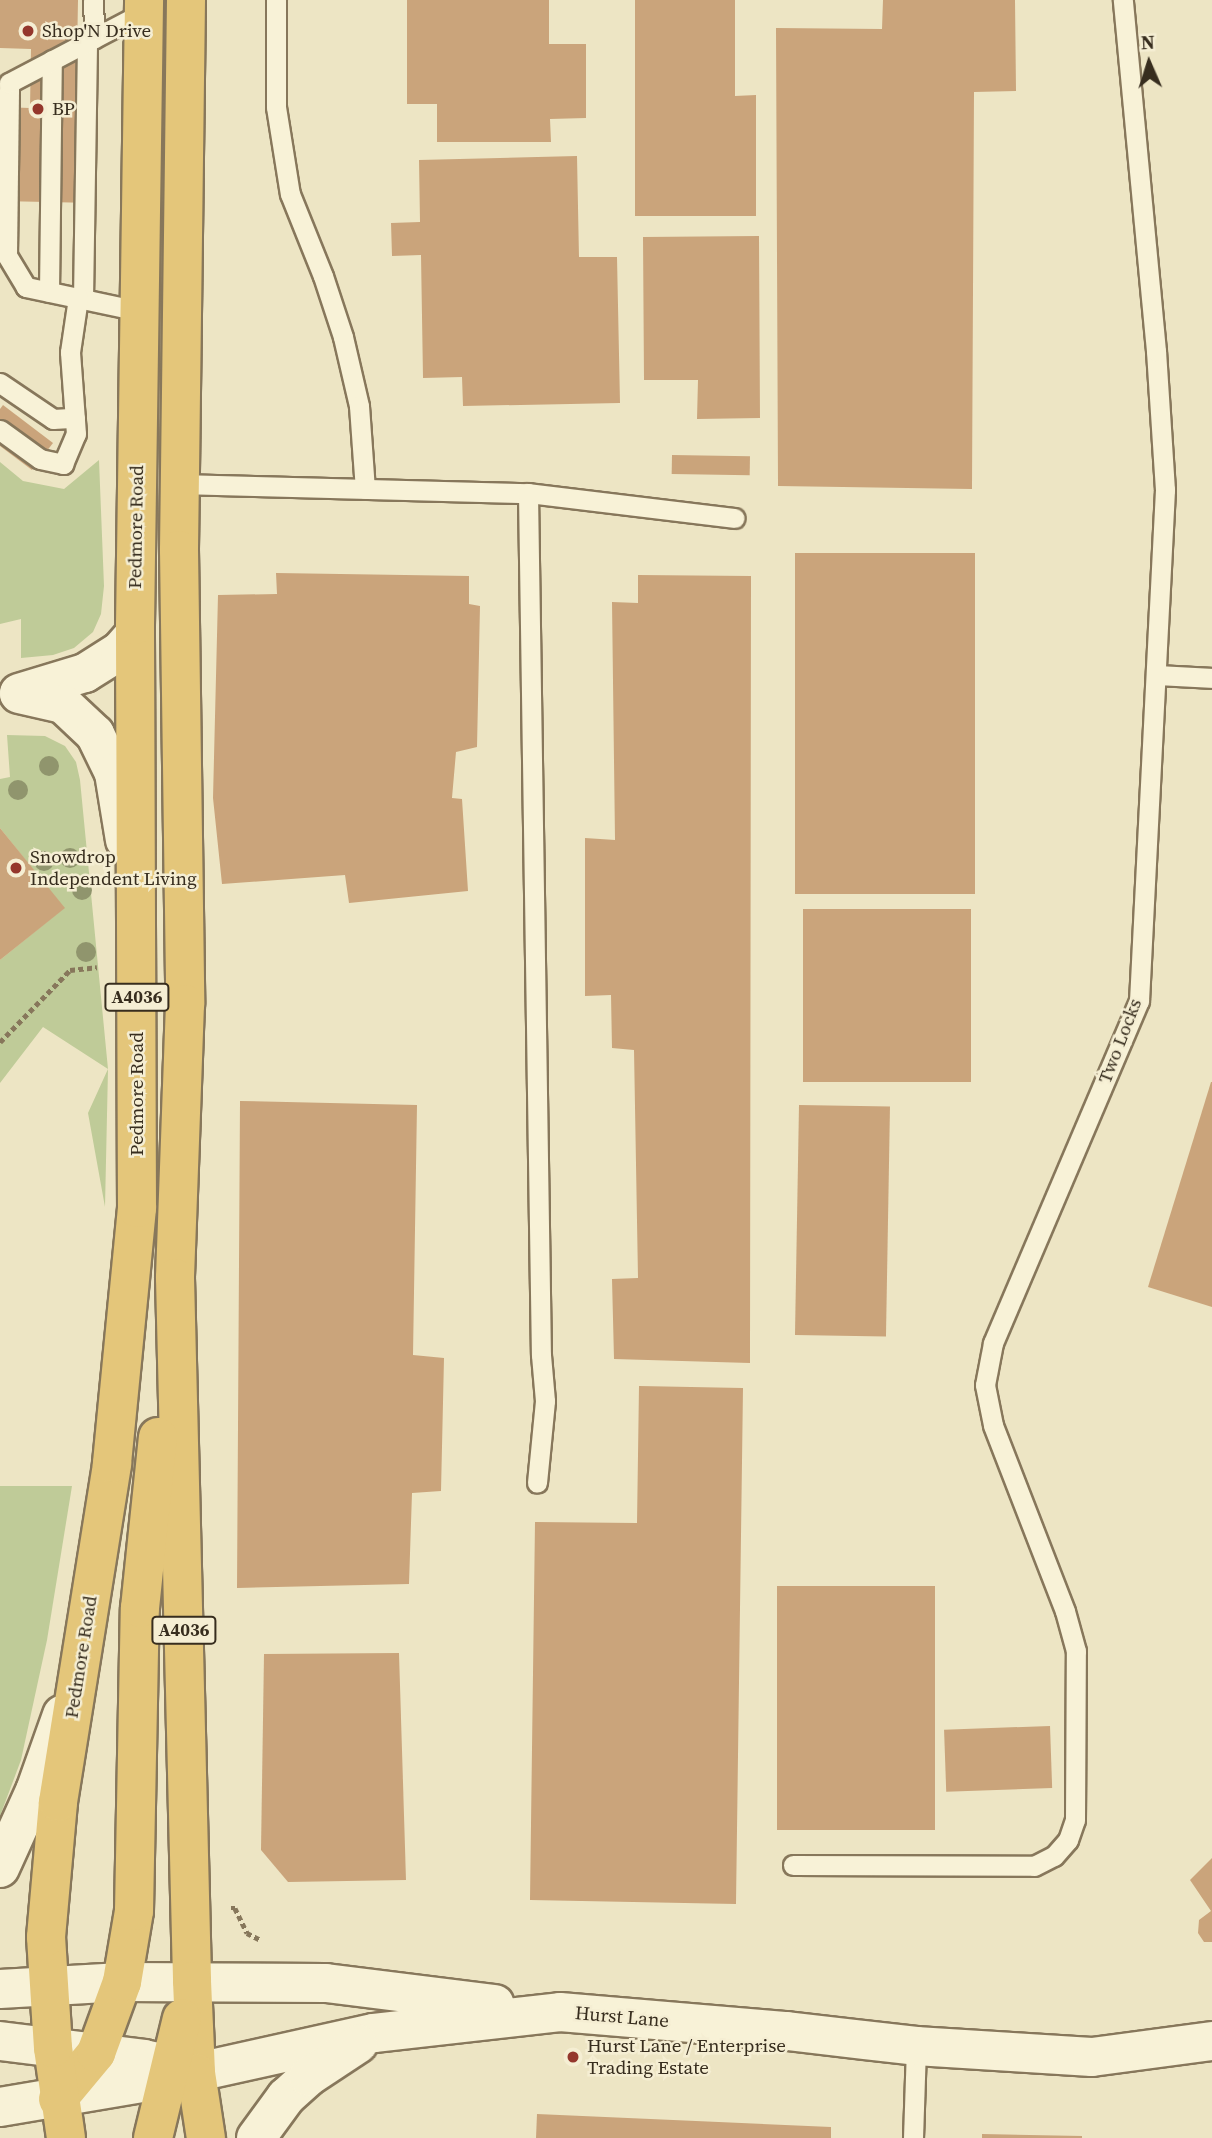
<!DOCTYPE html>
<style>
body{margin:0}
#map{position:relative;width:1212px;height:2138px;overflow:hidden;background:#ede5c4;font-family:"Source Serif 4",serif}
div>[style]{position:absolute}
[style*='--x']{left:calc(var(--x)*1px);top:calc(var(--y)*1px);width:calc(var(--w)*1px);rotate:calc(var(--a)*1deg)}
.green>*{inset:0;background:#bfcb98}
.building>*{inset:0;background:#caa47b;transform-origin:0 0}
.path>*{height:4.5px;margin-top:-2.25px;transform-origin:0;background:repeating-linear-gradient(90deg,#87775b 0 5px,transparent 0 8.5px)}
.roads{filter:drop-shadow(2px 0 #87775b) drop-shadow(-2px 0 #87775b) drop-shadow(0 2px #87775b) drop-shadow(0 -2px #87775b)}
.service>*{height:19px;margin:-9.5px;padding:0 9.5px;transform-origin:9.5px;border-radius:9.5px;background:#f8f2d7}
.minor>*{height:38px;margin:-19px;padding:0 19px;transform-origin:19px;border-radius:19px;background:#f8f2d7}
.tertiary>*{height:38px;margin:-19px;padding:0 19px;transform-origin:19px;border-radius:19px;background:#f8f2d7}
.trunk>*{height:38px;margin:-19px;padding:0 19px;transform-origin:19px;border-radius:19px;background:#e4c67a}
.trees>*{width:20px;height:20px;margin:-10px;border-radius:50%;background:#90956d}
.dots>*{width:19px;height:19px;translate:-50% -50%;box-sizing:border-box;border:4px solid #f5eed3;border-radius:50%}
span{translate:-50% -50%;white-space:nowrap;text-align:center;line-height:1.15;-webkit-text-stroke:5px #f5eed3;paint-order:stroke}
.shield-label span{padding:2px 5px;background:#f5eed3;border:2px solid;border-radius:5px;-webkit-text-stroke-width:0}
.shield-label{font-size:18px;color:#372d1e;font-weight:700}
.poi-label{font-size:19px;color:#372d1e}
.left{translate:0 -50%;text-align:left}
.street-label{font-size:19px;color:#372d1e}
.north{position:absolute;left:1114px;top:28px;width:70px;height:70px;-webkit-text-stroke:5px #f5eed3;paint-order:stroke;rotate:357deg;font-size:19px;font-weight:700;line-height:28px;text-align:center;color:#372d1e}
.north::after{content:'';display:block;margin:auto;width:24px;height:32px;background:#372d1e;clip-path:polygon(50% 0,100% 100%,50% 72%,0 100%)}
</style>
<div id="map">
<div class="green">
<i style="clip-path:polygon(99px 460px,104px 586px,101px 614px,93px 632px,74px 648px,53px 655px,21px 658px,21px 619px,0 624px,0 462px,23px 481px,64px 489px)"></i>
<i style="clip-path:polygon(7px 735px,45px 736px,65px 746px,76px 762px,80px 780px,108px 1069px,105px 1207px,88px 1113px,108px 1069px,43px 1027px,0 1083px,0 960px,64px 908px,0 828px,0 779px,10px 777px)"></i>
<i style="clip-path:polygon(0 1486px,72px 1486px,47px 1640px,21px 1760px,0 1816px)"></i>
</div>
<div class="building">
<i style="clip-path:polygon(0 0,78px 0,76px 111px,96px 111px,94px 203px,0 201px,0 107px,30px 108px,31px 49px,0 48px)"></i>
<i style="clip-path:polygon(407px 0,549px 0,549px 44px,586px 44px,586px 118px,550px 119px,551px 142px,437px 142px,437px 104px,407px 104px)"></i>
<i style="clip-path:polygon(635px 0,735px 0,735px 96px,756px 95px,756px 216px,635px 216px)"></i>
<i style="clip-path:polygon(883px 0,1015px 0,1016px 91px,974px 92px,972px 489px,778px 486px,776px 28px,882px 29px)"></i>
<i style="clip-path:polygon(577px 156px,579px 257px,617px 257px,620px 403px,463px 406px,462px 377px,423px 378px,421px 255px,392px 256px,391px 223px,420px 222px,419px 160px)"></i>
<i style="clip-path:polygon(759px 236px,760px 418px,697px 419px,698px 380px,644px 380px,643px 237px)"></i>
<i style="clip-path:polygon(3px 405px,53px 443px,32px 470px,0 446px,0 409px)"></i>
<i style="left:672px;top:455px;width:78px;height:19px;rotate:1deg"></i>
<i style="left:975px;top:553px;width:341px;height:180px;rotate:90deg"></i>
<i style="clip-path:polygon(276px 573px,469px 576px,469px 604px,480px 606px,477px 747px,456px 752px,452px 798px,462px 799px,468px 891px,349px 903px,345px 875px,222px 884px,213px 798px,218px 595px,277px 594px)"></i>
<i style="clip-path:polygon(638px 575px,751px 576px,750px 1363px,614px 1359px,612px 1279px,638px 1278px,634px 1050px,612px 1048px,611px 995px,585px 996px,585px 838px,615px 840px,612px 602px,638px 603px)"></i>
<i style="clip-path:polygon(0 828px,65px 908px,0 960px)"></i>
<i style="left:971px;top:909px;width:173px;height:168px;rotate:90deg"></i>
<i style="clip-path:polygon(1211px 1082px,1212px 1082px,1212px 1307px,1148px 1287px)"></i>
<i style="clip-path:polygon(240px 1101px,417px 1105px,413px 1355px,444px 1358px,441px 1491px,412px 1493px,409px 1584px,237px 1588px)"></i>
<i style="left:799px;top:1105px;width:91px;height:230px;rotate:1deg"></i>
<i style="clip-path:polygon(639px 1386px,743px 1388px,736px 1904px,530px 1900px,535px 1522px,637px 1523px)"></i>
<i style="left:777px;top:1586px;width:158px;height:244px"></i>
<i style="clip-path:polygon(399px 1653px,406px 1880px,288px 1882px,261px 1850px,264px 1654px)"></i>
<i style="left:1050px;top:1726px;width:62px;height:106px;rotate:88deg"></i>
<i style="clip-path:polygon(1212px 1858px,1212px 1942px,1204px 1942px,1198px 1933px,1199px 1920px,1211px 1911px,1190px 1880px)"></i>
<i style="clip-path:polygon(537px 2114px,831px 2127px,831px 2138px,536px 2138px)"></i>
<i style="clip-path:polygon(982px 2134px,1082px 2136px,1082px 2138px,982px 2138px)"></i>
</div>
<div class="path">
<i style="--x:0;--y:1042;--w:100;--a:-45.8"></i>
<i style="--x:70;--y:970;--w:27;--a:-6"></i>
<i style="--x:231;--y:1908;--w:4;--a:0"></i>
<i style="--x:235;--y:1908;--w:28;--a:64"></i>
<i style="--x:247;--y:1933;--w:16;--a:27"></i>
</div>
<div class="roads">
<div class="service">
<i style="--x:93;--y:0;--w:38;--a:88"></i>
<i style="--x:276;--y:0;--w:107;--a:90"></i>
<i style="--x:276;--y:107;--w:88;--a:80.9"></i>
<i style="--x:290;--y:194;--w:88;--a:68.1"></i>
<i style="--x:323;--y:276;--w:64;--a:71.8"></i>
<i style="--x:343;--y:337;--w:71;--a:76.9"></i>
<i style="--x:359;--y:406;--w:83;--a:85.9"></i>
<i style="--x:49;--y:292;--w:232;--a:-89.3"></i>
<i style="--x:83;--y:299;--w:257;--a:-89.1"></i>
<i style="--x:139;--y:311;--w:116;--a:-168"></i>
<i style="--x:26;--y:287;--w:37;--a:-121"></i>
<i style="--x:7;--y:255;--w:172;--a:-89.3"></i>
<i style="--x:9;--y:83;--w:153;--a:-27.7"></i>
<i style="--x:0;--y:383;--w:64;--a:34.2"></i>
<i style="--x:53;--y:419;--w:22;--a:-3"></i>
<i style="--x:0;--y:430;--w:49;--a:35.9"></i>
<i style="--x:40;--y:459;--w:24;--a:12"></i>
<i style="--x:63;--y:464;--w:33;--a:-67"></i>
<i style="--x:76;--y:434;--w:82;--a:-94.2"></i>
<i style="--x:70;--y:352;--w:55;--a:-81.6"></i>
<i style="--x:179;--y:484;--w:349;--a:1.5"></i>
<i style="--x:528;--y:493;--w:208;--a:6.9"></i>
<i style="--x:528;--y:493;--w:862;--a:89.14"></i>
<i style="--x:541;--y:1355;--w:46;--a:85"></i>
<i style="--x:545;--y:1401;--w:82;--a:95.6"></i>
<i style="--x:1157;--y:675;--w:55;--a:3.1"></i>
<i style="--x:793;--y:1865;--w:241;--a:0.2"></i>
<i style="--x:1034;--y:1866;--w:22;--a:-27"></i>
<i style="--x:1054;--y:1856;--w:21;--a:-49"></i>
<i style="--x:1068;--y:1840;--w:21;--a:-71"></i>
<i style="--x:1075;--y:1820;--w:169;--a:-89.7"></i>
<i style="--x:1076;--y:1651;--w:41;--a:-105.4"></i>
<i style="--x:1065;--y:1611;--w:199;--a:-111.2"></i>
<i style="--x:993;--y:1425;--w:41;--a:-101.3"></i>
<i style="--x:985;--y:1385;--w:43;--a:-79.2"></i>
<i style="--x:993;--y:1343;--w:372;--a:-66.9"></i>
<i style="--x:1139;--y:1001;--w:512;--a:-87.09"></i>
<i style="--x:1165;--y:490;--w:139;--a:-93.7"></i>
<i style="--x:1156;--y:351;--w:353;--a:-95.4"></i>
<i style="--x:913;--y:2138;--w:92;--a:-88.1"></i>
</div>
<div class="minor">
<i style="--x:19;--y:693;--w:69;--a:-16.9"></i>
<i style="--x:85;--y:673;--w:41;--a:-32.2"></i>
<i style="--x:120;--y:651;--w:23;--a:-49"></i>
<i style="--x:19;--y:694;--w:45;--a:12.8"></i>
<i style="--x:63;--y:704;--w:44;--a:43.2"></i>
<i style="--x:95;--y:734;--w:43;--a:64"></i>
<i style="--x:114;--y:773;--w:68;--a:80.7"></i>
</div>
<div class="tertiary">
<i style="--x:0;--y:1868;--w:85;--a:-65.6"></i>
<i style="--x:35;--y:1791;--w:81;--a:-70.4"></i>
<i style="--x:0;--y:1989;--w:122;--a:-3.3"></i>
<i style="--x:122;--y:1982;--w:204;--a:0.3"></i>
<i style="--x:326;--y:1983;--w:170;--a:7.1"></i>
<i style="--x:0;--y:2041;--w:145;--a:7.1"></i>
<i style="--x:144;--y:2059;--w:42;--a:12.4"></i>
<i style="--x:0;--y:2107;--w:168;--a:-9.6"></i>
<i style="--x:166;--y:2079;--w:213;--a:-12.5"></i>
<i style="--x:374;--y:2033;--w:187;--a:-6.4"></i>
<i style="--x:560;--y:2012;--w:228;--a:4.8"></i>
<i style="--x:787;--y:2031;--w:130;--a:6.6"></i>
<i style="--x:916;--y:2046;--w:176;--a:3.6"></i>
<i style="--x:1092;--y:2057;--w:121;--a:-7.6"></i>
<i style="--x:256;--y:2138;--w:51;--a:-53.8"></i>
<i style="--x:286;--y:2097;--w:30;--a:-42"></i>
<i style="--x:308;--y:2077;--w:60;--a:-33.4"></i>
</div>
<div class="trunk">
<i style="--x:186;--y:0;--w:550;--a:90.73"></i>
<i style="--x:179;--y:550;--w:454;--a:89.2"></i>
<i style="--x:185;--y:1004;--w:274;--a:92.1"></i>
<i style="--x:175;--y:1278;--w:703;--a:88.61"></i>
<i style="--x:192;--y:1981;--w:92;--a:87.5"></i>
<i style="--x:196;--y:2073;--w:66;--a:81.3"></i>
<i style="--x:58;--y:2099;--w:60;--a:-50.4"></i>
<i style="--x:96;--y:2053;--w:76;--a:-69.9"></i>
<i style="--x:122;--y:1982;--w:72;--a:-80.4"></i>
<i style="--x:134;--y:1911;--w:303;--a:-88.9"></i>
<i style="--x:140;--y:1608;--w:172;--a:-84"></i>
<i style="--x:66;--y:2138;--w:91;--a:-98.2"></i>
<i style="--x:53;--y:2048;--w:111;--a:-93.6"></i>
<i style="--x:46;--y:1937;--w:136;--a:-84.9"></i>
<i style="--x:58;--y:1802;--w:343;--a:-80.9"></i>
<i style="--x:112;--y:1463;--w:256;--a:-84.4"></i>
<i style="--x:137;--y:1208;--w:583;--a:-90.2"></i>
<i style="--x:135;--y:625;--w:625;--a:-89.17"></i>
<i style="--x:153;--y:2138;--w:123;--a:-76.4"></i>
</div>
</div>
<div class="trees">
<i style="left:49px;top:766px"></i>
<i style="left:18px;top:790px"></i>
<i style="left:70px;top:858px"></i>
<i style="left:44px;top:861px"></i>
<i style="left:82px;top:890px"></i>
<i style="left:86px;top:952px"></i>
</div>
<div class="dots">
<i style="left:28px;top:31px;background:#94372c"></i>
<i style="left:38px;top:109px;background:#94372c"></i>
<i style="left:16px;top:868px;background:#94372c"></i>
<i style="left:573px;top:2057px;background:#94372c"></i>
</div>
<div class="shield-label">
<span style="left:137px;top:997px">A4036</span>
<span style="left:184px;top:1630px">A4036</span>
</div>
<div class="poi-label">
<span class="left" style="left:42px;top:31px">Shop'N Drive</span>
<span class="left" style="left:52px;top:109px">BP</span>
<span class="left" style="left:30px;top:868px">Snowdrop<br>Independent Living</span>
<span class="left" style="left:587px;top:2057px">Hurst Lane / Enterprise<br>Trading Estate</span>
</div>
<div class="street-label">
<span style="left:136px;top:527px;rotate:-89deg">Pedmore Road</span>
<span style="left:1120px;top:1041px;rotate:-69deg">Two Locks</span>
<span style="left:137px;top:1094px;rotate:-90deg">Pedmore Road</span>
<span style="left:81px;top:1657px;rotate:-81deg">Pedmore Road</span>
<span style="left:622px;top:2017px;rotate:5deg">Hurst Lane</span>
</div>
<div class="north">N</div>
</div>
